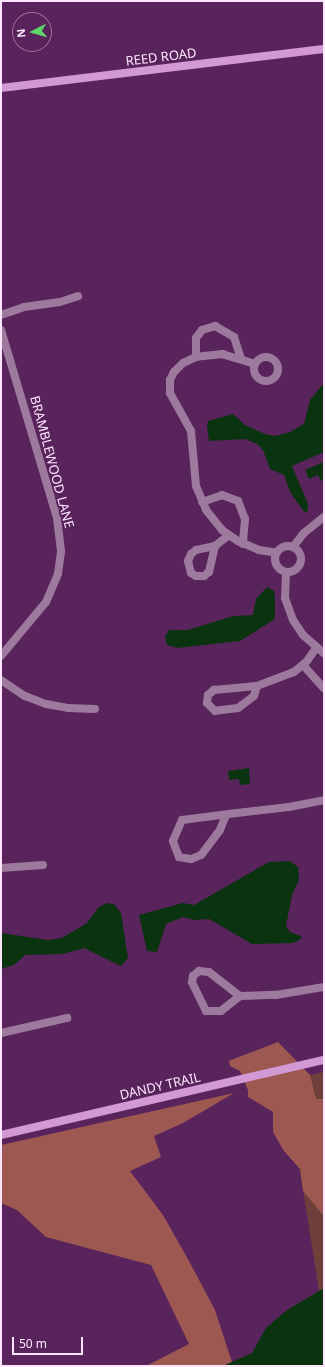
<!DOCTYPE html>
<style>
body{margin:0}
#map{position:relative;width:325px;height:1367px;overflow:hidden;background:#58245b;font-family:"Noto Sans",sans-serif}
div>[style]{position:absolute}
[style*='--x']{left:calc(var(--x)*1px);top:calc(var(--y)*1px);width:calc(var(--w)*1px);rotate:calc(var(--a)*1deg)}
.green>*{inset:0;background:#6f3f3b}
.forest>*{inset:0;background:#9e5852}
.water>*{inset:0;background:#0a3310}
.street>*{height:8px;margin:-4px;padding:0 4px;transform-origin:4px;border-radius:4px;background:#9d799e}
.street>.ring{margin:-4px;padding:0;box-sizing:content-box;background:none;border:8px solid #9d799e;border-radius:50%}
.secondary>*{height:8px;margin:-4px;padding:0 4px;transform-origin:4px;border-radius:4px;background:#d399d4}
span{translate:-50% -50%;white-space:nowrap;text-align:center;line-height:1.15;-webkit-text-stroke:3.5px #58245b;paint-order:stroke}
.street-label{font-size:13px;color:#fee5fe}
.frame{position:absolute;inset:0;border:2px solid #fee5fe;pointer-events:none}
.north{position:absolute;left:12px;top:12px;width:40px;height:40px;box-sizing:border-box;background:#58245b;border:1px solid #9a719c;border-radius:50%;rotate:264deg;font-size:11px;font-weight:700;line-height:16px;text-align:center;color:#fee5fe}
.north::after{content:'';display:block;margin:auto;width:14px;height:18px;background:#5ed56b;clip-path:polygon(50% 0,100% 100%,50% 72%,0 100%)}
.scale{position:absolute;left:12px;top:1337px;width:71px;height:18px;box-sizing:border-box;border:2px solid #fee5fe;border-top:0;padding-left:5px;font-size:12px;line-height:14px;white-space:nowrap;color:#fee5fe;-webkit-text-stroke:3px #58245b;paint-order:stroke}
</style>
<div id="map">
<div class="green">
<i style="clip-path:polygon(324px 1072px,324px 1366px,231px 1366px,252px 1353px,287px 1310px,319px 1291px,286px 1081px)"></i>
</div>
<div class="forest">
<i style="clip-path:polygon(278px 1042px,310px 1075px,316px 1099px,324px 1099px,324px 1220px,323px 1215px,303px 1191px,300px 1169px,284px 1151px,273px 1132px,273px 1112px,248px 1097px,248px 1090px,240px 1071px,230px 1066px,229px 1061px,236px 1058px)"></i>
<i style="clip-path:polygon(234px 1093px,183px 1123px,154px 1136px,161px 1157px,130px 1171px,163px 1215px,189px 1261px,215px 1310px,232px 1362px,223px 1366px,146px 1366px,189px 1344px,151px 1265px,46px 1237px,17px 1210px,1px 1203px,1px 1145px)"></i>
</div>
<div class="water">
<i style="clip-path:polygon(324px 383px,324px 452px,292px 466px,308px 504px,308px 510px,305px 513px,290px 492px,284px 475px,270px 469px,263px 450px,257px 444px,245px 439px,209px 441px,207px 425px,208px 421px,233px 414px,245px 425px,265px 434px,275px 436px,290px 432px,304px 424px,310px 400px)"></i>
<i style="clip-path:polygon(324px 462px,324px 480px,321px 481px,318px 475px,309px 479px,305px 470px)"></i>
<i style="clip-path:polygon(267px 587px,274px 591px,275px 598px,275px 619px,240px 641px,177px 648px,167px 645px,165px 637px,169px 630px,188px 630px,233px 616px,253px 615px,256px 599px)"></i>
<i style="clip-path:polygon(249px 768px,250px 784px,240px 785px,239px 779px,229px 780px,228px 771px)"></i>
<i style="clip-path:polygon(269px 862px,290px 861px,298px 867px,299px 880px,292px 895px,286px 926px,290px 932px,301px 936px,301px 939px,293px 943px,252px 944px,209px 919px,194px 920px,183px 917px,166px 924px,157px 952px,147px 951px,139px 915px,183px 903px,194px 905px)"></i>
<i style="clip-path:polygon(107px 903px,114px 904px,121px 913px,128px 958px,121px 966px,84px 948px,63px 954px,25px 955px,14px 965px,1px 969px,1px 933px,48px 940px,62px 938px,87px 923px,99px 907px)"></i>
<i style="clip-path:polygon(324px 1288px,324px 1366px,223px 1366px,252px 1353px,266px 1328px,287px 1310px)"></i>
</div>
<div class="street">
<i style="--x:1;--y:315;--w:24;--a:-19"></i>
<i style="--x:24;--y:307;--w:36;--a:-8"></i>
<i style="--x:60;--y:302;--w:19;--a:-18"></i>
<i style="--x:1;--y:330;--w:196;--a:73.4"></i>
<i style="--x:57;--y:518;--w:34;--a:83"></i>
<i style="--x:61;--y:552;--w:22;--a:98"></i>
<i style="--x:58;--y:574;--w:30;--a:113"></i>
<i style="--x:46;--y:602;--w:70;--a:129.8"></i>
<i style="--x:196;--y:357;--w:19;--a:-90"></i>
<i style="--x:196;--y:338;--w:10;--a:-53"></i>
<i style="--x:202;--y:330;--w:14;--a:-17"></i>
<i style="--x:215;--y:326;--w:22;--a:30"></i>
<i style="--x:234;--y:337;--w:22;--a:72"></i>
<i class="ring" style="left:254px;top:357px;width:16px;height:16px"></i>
<i style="--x:255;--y:364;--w:34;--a:-163"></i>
<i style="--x:223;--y:354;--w:27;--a:174"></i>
<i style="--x:196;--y:357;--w:14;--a:155"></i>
<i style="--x:183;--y:363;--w:13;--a:135"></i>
<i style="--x:174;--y:372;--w:9;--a:117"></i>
<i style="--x:170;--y:380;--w:13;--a:90"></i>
<i style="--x:170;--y:393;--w:43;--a:61.1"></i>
<i style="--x:191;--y:431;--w:55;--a:84.8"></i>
<i style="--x:196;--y:486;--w:26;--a:67"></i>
<i style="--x:206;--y:510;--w:26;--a:51"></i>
<i style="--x:222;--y:530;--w:19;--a:35"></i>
<i style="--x:238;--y:541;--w:23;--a:23"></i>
<i style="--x:259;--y:550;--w:18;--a:9"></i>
<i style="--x:202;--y:502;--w:21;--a:-19"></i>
<i style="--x:222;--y:495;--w:17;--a:21"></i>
<i style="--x:238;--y:501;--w:19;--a:69"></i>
<i style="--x:245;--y:519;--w:25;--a:95"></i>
<i style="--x:215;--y:546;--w:19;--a:168"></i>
<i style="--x:196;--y:550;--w:6;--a:141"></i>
<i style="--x:191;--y:554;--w:8;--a:113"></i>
<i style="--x:188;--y:561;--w:12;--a:76"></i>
<i style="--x:191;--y:573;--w:6;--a:31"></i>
<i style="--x:196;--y:576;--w:8;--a:0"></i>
<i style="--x:204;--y:576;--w:6;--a:-39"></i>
<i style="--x:209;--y:572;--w:27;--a:-77"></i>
<i style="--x:215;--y:546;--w:18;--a:-38"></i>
<i class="ring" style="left:275px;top:546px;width:18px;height:18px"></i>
<i style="--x:293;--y:547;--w:18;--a:-52"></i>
<i style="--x:304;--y:533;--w:26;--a:-39"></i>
<i style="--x:286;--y:572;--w:26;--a:92"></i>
<i style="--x:285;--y:598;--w:23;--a:70"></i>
<i style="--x:293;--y:620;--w:18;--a:56"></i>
<i style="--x:303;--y:635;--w:28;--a:41"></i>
<i style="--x:303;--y:665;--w:31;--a:48"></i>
<i style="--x:1;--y:680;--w:29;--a:34"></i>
<i style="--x:25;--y:696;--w:22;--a:21"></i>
<i style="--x:46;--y:704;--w:22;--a:10"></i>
<i style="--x:68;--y:708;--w:27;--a:2"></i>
<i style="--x:257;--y:686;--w:10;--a:107"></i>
<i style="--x:254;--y:696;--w:20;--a:143"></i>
<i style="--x:238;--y:708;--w:23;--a:173"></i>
<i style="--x:215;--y:711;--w:11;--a:-135"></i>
<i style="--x:207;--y:703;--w:8;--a:-83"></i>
<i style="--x:208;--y:695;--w:8;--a:-40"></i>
<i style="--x:214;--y:690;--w:43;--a:-5.3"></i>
<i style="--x:257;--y:686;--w:40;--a:-21"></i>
<i style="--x:294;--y:672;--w:17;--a:-40"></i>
<i style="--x:307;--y:661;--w:16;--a:-55"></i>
<i style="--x:226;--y:815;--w:16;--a:112"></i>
<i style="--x:220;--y:830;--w:31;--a:127"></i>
<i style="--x:201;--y:855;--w:11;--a:158"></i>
<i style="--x:191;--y:859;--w:12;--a:-171"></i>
<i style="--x:179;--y:857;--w:17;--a:-111"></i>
<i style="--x:173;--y:841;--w:23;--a:-67"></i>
<i style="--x:182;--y:820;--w:55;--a:-7.3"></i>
<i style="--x:237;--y:813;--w:52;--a:-6.6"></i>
<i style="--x:289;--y:807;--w:36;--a:-11"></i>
<i style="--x:1;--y:868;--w:42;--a:-4.1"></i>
<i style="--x:199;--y:971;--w:10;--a:6"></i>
<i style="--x:209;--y:972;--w:39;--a:38"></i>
<i style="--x:240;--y:996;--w:24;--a:142"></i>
<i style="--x:221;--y:1011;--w:15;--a:180"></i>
<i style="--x:206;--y:1011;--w:32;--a:-116"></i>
<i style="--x:192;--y:982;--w:6;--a:-81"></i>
<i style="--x:193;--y:976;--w:8;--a:-40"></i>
<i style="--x:240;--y:996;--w:36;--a:-2"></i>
<i style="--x:276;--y:995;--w:49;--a:-9.5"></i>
<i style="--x:1;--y:1033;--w:68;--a:-12.8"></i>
</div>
<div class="secondary">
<i style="--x:1;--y:88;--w:325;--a:-6.9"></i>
<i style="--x:1;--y:1135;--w:332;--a:-13.1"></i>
</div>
<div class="street-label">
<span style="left:161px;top:57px;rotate:-7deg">REED ROAD</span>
<span style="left:52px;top:462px;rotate:75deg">BRAMBLEWOOD LANE</span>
<span style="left:160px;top:1086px;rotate:-13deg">DANDY TRAIL</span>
</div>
<div class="frame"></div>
<div class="north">N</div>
<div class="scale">50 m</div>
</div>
